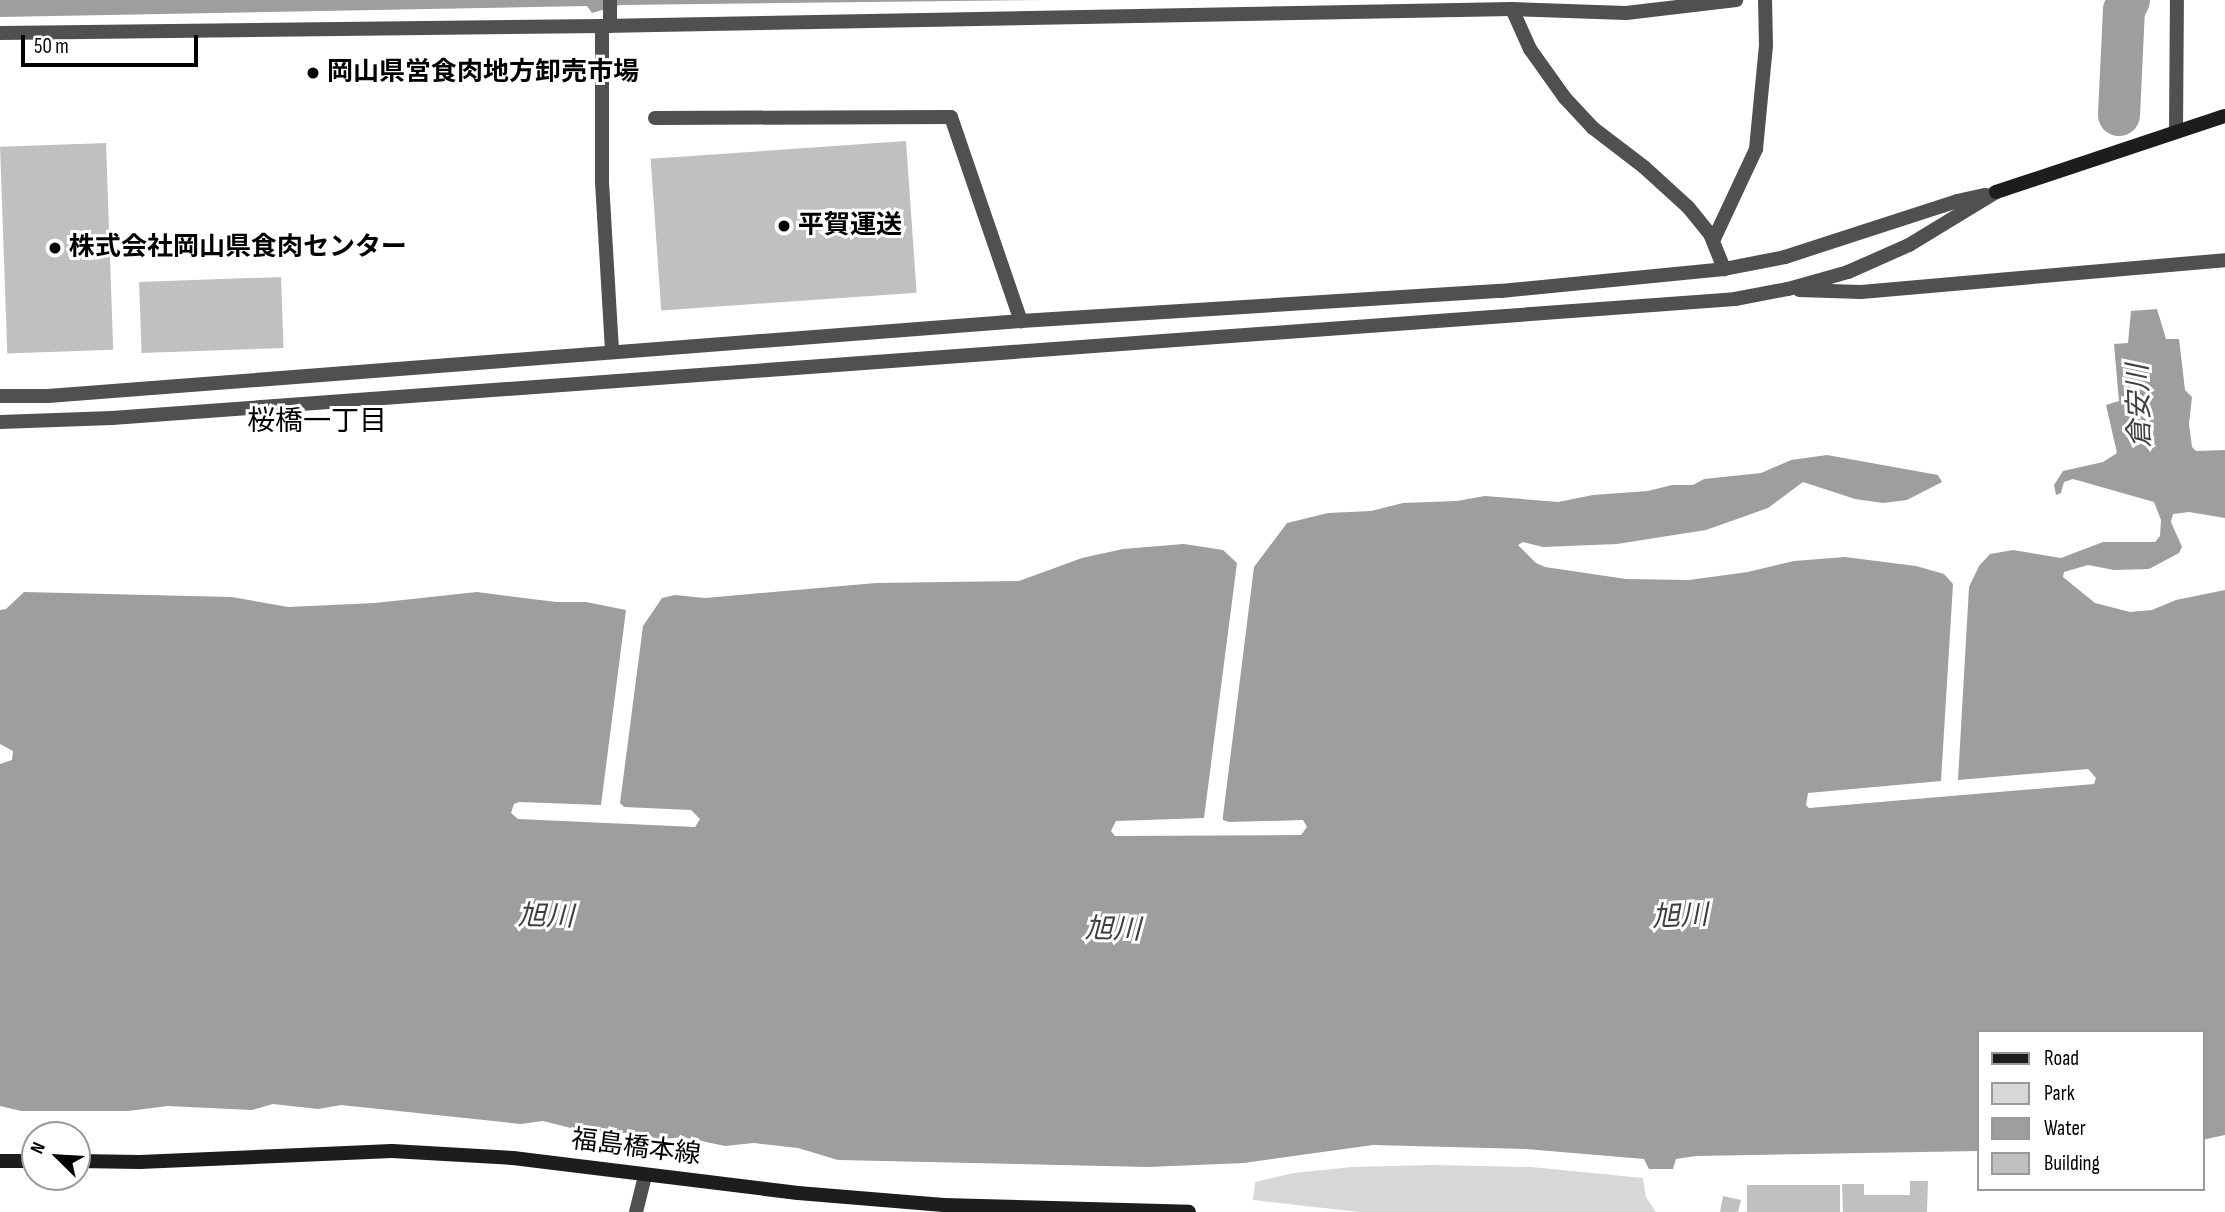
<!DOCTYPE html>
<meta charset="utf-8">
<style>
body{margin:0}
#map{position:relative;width:2225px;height:1212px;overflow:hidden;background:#fff;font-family:"Sofia Sans Condensed","Noto Sans JP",sans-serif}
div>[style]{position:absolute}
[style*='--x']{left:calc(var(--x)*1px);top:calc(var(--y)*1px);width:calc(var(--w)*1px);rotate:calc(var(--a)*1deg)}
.green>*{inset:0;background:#d7d7d7}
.water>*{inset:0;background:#9e9e9e}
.river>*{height:42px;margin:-21px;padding:0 21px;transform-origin:21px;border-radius:21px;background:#9e9e9e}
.building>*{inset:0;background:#c0c0c0;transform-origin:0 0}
.lane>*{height:14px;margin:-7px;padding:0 7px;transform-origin:7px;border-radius:7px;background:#505050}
.street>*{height:14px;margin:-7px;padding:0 7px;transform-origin:7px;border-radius:7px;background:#505050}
.secondary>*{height:14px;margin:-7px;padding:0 7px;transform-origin:7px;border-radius:7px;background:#1d1d1d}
.dots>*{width:19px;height:19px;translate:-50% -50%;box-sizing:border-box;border:4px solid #fff;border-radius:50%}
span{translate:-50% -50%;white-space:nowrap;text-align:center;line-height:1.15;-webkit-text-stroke:6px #fff;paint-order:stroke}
.poi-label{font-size:26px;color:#000;font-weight:700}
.left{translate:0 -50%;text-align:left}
.street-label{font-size:26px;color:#000}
.water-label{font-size:28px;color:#3f3f3f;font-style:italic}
.neighbourhood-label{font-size:28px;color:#000}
.legend{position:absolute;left:1977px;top:1030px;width:228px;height:161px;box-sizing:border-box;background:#fff;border:2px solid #999;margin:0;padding:9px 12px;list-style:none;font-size:21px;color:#000}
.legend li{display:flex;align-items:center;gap:14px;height:35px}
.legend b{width:35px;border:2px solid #999}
.north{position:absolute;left:21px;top:1121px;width:70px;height:70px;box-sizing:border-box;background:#fff;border:2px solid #999;border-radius:50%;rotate:294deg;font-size:19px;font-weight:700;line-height:28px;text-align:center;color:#000}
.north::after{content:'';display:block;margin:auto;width:24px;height:32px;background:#000;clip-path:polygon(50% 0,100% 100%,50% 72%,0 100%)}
.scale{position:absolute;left:21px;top:35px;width:177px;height:32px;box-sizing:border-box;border:4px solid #000;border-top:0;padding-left:9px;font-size:21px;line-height:24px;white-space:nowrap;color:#000;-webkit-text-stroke:5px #fff;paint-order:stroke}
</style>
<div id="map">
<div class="green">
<i style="clip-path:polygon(1433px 1165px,1531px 1167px,1643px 1178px,1646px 1197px,1656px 1212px,1360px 1212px,1253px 1200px,1255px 1182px,1294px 1173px,1352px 1167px)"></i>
</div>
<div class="water">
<i style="clip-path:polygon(0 0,1045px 0,620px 5px,592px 13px,587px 6px,0 17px)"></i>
<i style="clip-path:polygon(2117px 0,2141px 0,2133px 93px,2135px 109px,2112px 113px)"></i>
<i style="clip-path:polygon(2157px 309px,2166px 339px,2179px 339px,2185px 390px,2192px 397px,2189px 424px,2192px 447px,2196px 451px,2225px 450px,2225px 518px,2189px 512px,2173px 514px,2171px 522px,2182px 547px,2179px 553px,2149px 569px,2114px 570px,2088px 565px,2064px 572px,2063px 577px,2095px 603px,2130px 612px,2152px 610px,2176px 600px,2225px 590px,2225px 1135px,2202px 1140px,2202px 1032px,1978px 1032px,1978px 1151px,1696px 1156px,1676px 1159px,1673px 1169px,1649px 1169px,1644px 1159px,1526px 1149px,1373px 1145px,1244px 1163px,1148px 1167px,838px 1160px,798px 1148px,754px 1143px,725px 1146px,682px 1137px,657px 1140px,625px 1133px,587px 1132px,543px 1121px,521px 1124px,341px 1105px,318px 1109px,273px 1104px,252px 1110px,168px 1106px,128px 1111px,21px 1111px,0 1106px,0 764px,12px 760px,13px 751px,0 744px,0 610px,6px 609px,24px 592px,232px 597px,288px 607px,375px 603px,477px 592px,556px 602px,586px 602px,626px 610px,601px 805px,519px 802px,514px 804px,511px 813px,518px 819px,695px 827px,700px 819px,691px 810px,624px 807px,620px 803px,643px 626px,662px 598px,675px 595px,705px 598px,876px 583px,1019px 581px,1082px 558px,1123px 549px,1184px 544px,1223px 550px,1237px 563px,1204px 818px,1116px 821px,1111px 831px,1115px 836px,1301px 835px,1307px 827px,1303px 820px,1229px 822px,1223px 820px,1223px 816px,1254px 567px,1287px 523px,1328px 513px,1371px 511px,1403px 503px,1457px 501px,1485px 496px,1558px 502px,1593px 495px,1648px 491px,1672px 485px,1693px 485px,1704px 479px,1761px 473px,1791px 460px,1827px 455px,1938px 475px,1942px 482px,1907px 500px,1883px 503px,1855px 499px,1803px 482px,1768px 508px,1706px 530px,1617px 544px,1543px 547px,1523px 542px,1518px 545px,1536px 563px,1545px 567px,1626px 579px,1689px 580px,1748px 572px,1794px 561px,1845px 557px,1916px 566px,1944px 574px,1953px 584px,1941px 781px,1808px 793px,1806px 805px,1809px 808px,2094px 784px,2096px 778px,2088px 769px,1958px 780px,1969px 587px,1979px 566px,1990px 554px,2013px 550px,2061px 558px,2103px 542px,2155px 542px,2160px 536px,2161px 520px,2154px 502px,2073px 479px,2064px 482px,2061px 493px,2056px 495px,2054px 485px,2063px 471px,2103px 462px,2117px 453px,2106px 405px,2119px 401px,2114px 344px,2128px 343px,2131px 311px)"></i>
</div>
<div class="river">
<i style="--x:2119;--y:115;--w:105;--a:-87.3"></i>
<i style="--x:2124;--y:10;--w:11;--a:-63"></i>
</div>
<div class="building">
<i style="left:906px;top:141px;width:152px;height:256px;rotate:86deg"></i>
<i style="left:106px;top:143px;width:207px;height:106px;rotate:88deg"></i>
<i style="left:281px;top:277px;width:71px;height:142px;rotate:88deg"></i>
<i style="clip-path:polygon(1910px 1181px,1928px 1181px,1927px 1212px,1843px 1212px,1842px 1184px,1864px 1184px,1864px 1195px,1910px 1195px)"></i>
<i style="left:1747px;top:1185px;width:93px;height:27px"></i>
<i style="clip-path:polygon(1723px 1196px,1741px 1200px,1738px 1212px,1720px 1212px)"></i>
</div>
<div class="lane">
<i style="--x:655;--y:118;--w:296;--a:-0.2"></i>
<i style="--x:951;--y:117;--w:216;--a:71.1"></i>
<i style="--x:636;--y:1212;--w:38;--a:-76"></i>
</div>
<div class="street">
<i style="--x:1512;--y:9;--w:44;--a:65.8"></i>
<i style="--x:1530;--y:49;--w:60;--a:54.5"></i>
<i style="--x:1565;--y:98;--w:41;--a:47"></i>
<i style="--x:1593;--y:128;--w:64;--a:37.4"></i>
<i style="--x:1644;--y:167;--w:59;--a:42.3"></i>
<i style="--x:1688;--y:207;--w:35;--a:51"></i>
<i style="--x:1710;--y:234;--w:38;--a:68"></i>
<i style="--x:602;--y:26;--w:156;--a:90"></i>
<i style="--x:602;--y:182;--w:170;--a:86.6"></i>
<i style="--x:610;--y:26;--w:26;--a:-90"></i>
<i style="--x:0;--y:33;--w:602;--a:-0.67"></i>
<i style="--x:602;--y:26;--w:910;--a:-1.07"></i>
<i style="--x:1512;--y:9;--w:114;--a:2"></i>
<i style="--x:1626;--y:13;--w:111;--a:-6.7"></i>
<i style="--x:2176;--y:132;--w:132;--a:-89.6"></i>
<i style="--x:1713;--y:241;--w:102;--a:-64.9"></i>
<i style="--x:1756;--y:149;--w:103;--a:-84.5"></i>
<i style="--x:1766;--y:46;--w:46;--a:-91.2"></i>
<i style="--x:1799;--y:290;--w:62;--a:1.8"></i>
<i style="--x:1861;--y:292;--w:365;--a:-5"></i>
<i style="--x:0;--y:396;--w:48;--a:0"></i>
<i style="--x:48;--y:396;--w:976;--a:-4.41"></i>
<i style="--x:1021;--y:321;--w:481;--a:-3.6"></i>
<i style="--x:1501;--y:291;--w:224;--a:-5.6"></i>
<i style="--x:1724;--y:269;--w:62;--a:-11.1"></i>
<i style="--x:1785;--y:257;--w:181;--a:-18"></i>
<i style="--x:1957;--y:201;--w:29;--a:-12"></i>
<i style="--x:0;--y:422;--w:112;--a:-2"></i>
<i style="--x:112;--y:418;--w:1627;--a:-4.19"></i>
<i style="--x:1735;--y:299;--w:54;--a:-10.7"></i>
<i style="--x:1788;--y:289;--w:62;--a:-15.8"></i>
<i style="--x:1848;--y:272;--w:67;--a:-23.9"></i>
<i style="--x:1909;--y:245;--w:102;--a:-31.3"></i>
</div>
<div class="secondary">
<i style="--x:1996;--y:192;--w:241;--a:-18.4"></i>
<i style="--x:0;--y:1161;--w:35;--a:0"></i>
<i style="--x:77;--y:1161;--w:63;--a:0.9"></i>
<i style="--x:140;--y:1162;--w:252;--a:-2.5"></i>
<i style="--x:392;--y:1151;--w:121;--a:3.3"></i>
<i style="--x:513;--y:1158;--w:287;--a:7"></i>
<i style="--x:798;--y:1193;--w:146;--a:4.7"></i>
<i style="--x:944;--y:1205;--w:245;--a:1.6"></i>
</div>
<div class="dots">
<i style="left:313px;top:73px;background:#000"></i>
<i style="left:784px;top:226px;background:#000"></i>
<i style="left:55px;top:248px;background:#000"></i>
</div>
<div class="poi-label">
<span class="left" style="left:327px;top:73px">岡山県営食肉地方卸売市場</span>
<span class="left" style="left:798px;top:226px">平賀運送</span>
<span class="left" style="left:69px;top:248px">株式会社岡山県食肉センター</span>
</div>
<div class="street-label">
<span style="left:636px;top:1148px;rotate:7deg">福島橋本線</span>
</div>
<div class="water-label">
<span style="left:2140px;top:406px;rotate:-92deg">倉安川</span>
<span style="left:546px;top:917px;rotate:1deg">旭川</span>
<span style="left:1680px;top:917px;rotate:-3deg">旭川</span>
<span style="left:1113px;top:930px;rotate:1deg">旭川</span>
</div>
<div class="neighbourhood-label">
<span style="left:317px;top:422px">桜橋一丁目</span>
</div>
<ul class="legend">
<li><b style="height:9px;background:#1d1d1d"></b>Road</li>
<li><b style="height:19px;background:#d7d7d7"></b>Park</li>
<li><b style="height:19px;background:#9e9e9e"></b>Water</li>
<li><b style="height:19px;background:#c0c0c0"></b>Building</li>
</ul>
<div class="north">N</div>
<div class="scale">50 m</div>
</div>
